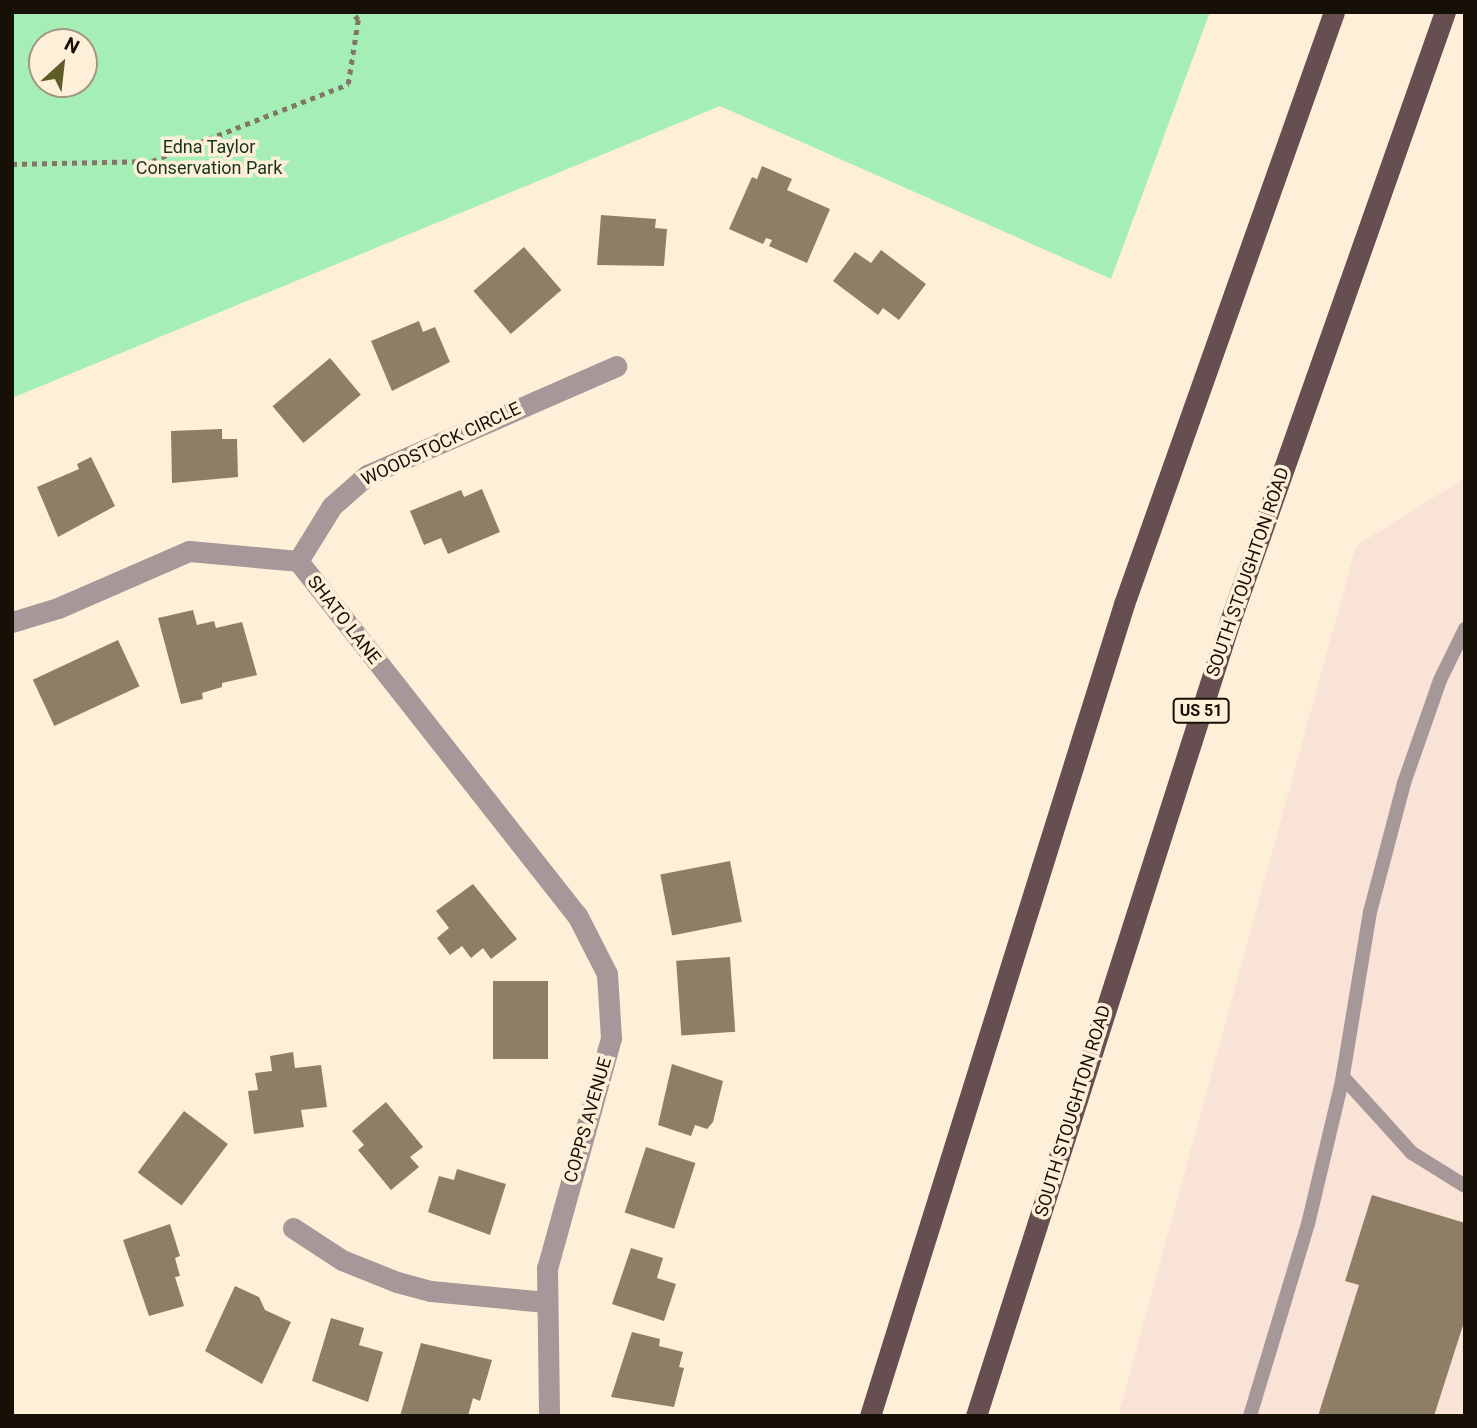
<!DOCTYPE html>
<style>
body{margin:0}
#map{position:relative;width:1477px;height:1428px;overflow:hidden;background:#feefd9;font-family:Roboto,sans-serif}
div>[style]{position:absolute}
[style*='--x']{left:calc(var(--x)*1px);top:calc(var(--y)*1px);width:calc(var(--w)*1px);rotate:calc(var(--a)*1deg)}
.industrial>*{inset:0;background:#f9e2d6}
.green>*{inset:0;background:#a5eeb5}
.building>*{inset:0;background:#8f7e66;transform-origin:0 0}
.path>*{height:4.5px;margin-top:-2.25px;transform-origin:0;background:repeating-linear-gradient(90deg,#817768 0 5px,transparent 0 10px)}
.lane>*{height:14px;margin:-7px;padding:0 7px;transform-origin:7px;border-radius:7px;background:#a69798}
.street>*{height:21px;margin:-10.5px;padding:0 10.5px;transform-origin:10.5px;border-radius:10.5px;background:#a69798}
.primary>*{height:21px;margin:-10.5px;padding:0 10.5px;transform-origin:10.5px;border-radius:10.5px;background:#674e50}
span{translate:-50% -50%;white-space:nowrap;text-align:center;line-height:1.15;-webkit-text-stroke:7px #feefd9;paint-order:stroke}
.shield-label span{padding:2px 5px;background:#feefd9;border:2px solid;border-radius:5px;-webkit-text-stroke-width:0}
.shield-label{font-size:16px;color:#161007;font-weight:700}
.park-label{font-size:18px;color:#15351e}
.street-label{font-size:18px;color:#161007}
.frame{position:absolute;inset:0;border:14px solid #161007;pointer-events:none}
.north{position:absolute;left:28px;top:28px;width:70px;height:70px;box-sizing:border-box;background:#feefd9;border:2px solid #a19685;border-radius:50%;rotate:27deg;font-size:19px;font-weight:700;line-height:28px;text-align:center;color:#161007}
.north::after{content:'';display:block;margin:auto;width:24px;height:32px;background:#605c28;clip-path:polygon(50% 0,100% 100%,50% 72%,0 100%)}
</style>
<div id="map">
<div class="industrial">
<i style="clip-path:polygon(1465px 478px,1465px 1416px,1118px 1416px,1356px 546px)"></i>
</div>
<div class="green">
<i style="clip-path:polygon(evenodd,12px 12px,1210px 12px,1111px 279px,720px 106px,12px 398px,12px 12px,42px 42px,84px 42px,84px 84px,42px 84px,42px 42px)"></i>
</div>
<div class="building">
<i style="clip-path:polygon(762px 166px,792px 179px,787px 190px,830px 209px,807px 263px,769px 246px,772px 240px,766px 238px,763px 244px,729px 229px,752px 177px,757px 179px)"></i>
<i style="clip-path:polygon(601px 215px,656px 219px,655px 228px,667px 229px,664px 266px,597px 265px)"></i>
<i style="left:524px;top:247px;width:57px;height:67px;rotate:49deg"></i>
<i style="clip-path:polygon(881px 250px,926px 284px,899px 320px,883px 308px,878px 315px,833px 281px,855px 252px,871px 263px)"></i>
<i style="clip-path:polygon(419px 321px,423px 332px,435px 327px,450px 362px,392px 391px,371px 341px)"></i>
<i style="left:330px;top:358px;width:48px;height:75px;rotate:50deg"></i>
<i style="clip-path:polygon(222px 429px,222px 439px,237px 439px,238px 477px,172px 483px,171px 431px)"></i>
<i style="clip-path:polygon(91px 457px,115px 506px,58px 537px,37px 487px,79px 469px,77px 464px)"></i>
<i style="clip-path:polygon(482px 489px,500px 532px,448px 554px,441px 538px,424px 545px,410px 511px,461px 490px,464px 497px)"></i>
<i style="clip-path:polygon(193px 610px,197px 625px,214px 621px,216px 628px,242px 622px,257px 675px,222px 683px,222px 687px,202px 693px,203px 699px,181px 704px,158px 618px)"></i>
<i style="left:118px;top:640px;width:51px;height:94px;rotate:65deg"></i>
<i style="left:730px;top:861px;width:62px;height:71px;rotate:79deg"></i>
<i style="clip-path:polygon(473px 884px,517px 939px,491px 959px,483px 948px,471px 958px,462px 946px,450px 955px,437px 938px,449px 928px,436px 911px)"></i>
<i style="left:730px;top:957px;width:75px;height:54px;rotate:86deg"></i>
<i style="left:548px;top:981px;width:78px;height:55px;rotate:90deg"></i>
<i style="clip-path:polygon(293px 1052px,295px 1068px,321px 1065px,327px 1107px,301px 1110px,304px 1127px,254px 1134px,248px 1091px,258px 1090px,255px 1073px,272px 1071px,270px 1056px)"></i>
<i style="clip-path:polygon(672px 1064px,723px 1081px,713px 1122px,707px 1129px,695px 1125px,691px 1136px,658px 1125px)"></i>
<i style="clip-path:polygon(386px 1102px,423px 1147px,410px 1157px,419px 1167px,391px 1190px,358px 1150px,364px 1145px,352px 1131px)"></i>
<i style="left:184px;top:1111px;width:55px;height:77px;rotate:37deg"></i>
<i style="left:646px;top:1147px;width:52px;height:69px;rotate:18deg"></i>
<i style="clip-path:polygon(457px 1169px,506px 1184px,490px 1235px,428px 1212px,439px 1176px,454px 1180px)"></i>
<i style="clip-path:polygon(1372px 1195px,1465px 1223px,1465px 1319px,1434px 1416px,1318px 1416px,1359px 1285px,1345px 1281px)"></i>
<i style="clip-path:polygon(170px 1224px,180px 1256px,175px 1258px,180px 1276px,175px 1277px,184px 1306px,149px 1316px,123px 1240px)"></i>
<i style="clip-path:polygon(631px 1248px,663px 1258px,657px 1278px,676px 1284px,664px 1321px,612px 1304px)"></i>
<i style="clip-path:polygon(235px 1286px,259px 1297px,265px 1310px,291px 1322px,262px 1384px,205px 1351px)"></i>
<i style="clip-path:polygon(331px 1318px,364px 1328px,359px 1345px,383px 1352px,368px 1402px,312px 1381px)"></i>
<i style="clip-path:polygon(632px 1332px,660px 1339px,659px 1346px,683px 1352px,679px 1367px,684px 1368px,674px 1407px,611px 1397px)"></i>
<i style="clip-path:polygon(421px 1343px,492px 1360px,480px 1401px,473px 1398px,468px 1416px,400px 1416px)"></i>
</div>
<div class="path">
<i style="--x:12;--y:164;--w:140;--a:-1.2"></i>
<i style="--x:152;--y:161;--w:211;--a:-21.4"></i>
<i style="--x:348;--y:84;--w:65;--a:-81.1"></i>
<i style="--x:358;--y:20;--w:10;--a:-127"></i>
</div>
<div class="lane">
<i style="--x:1343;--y:1077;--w:103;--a:47.8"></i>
<i style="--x:1412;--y:1153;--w:62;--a:31.9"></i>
<i style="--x:1250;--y:1416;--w:201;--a:-73.2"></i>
<i style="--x:1308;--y:1224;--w:147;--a:-76.6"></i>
<i style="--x:1342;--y:1081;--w:171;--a:-80.6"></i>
<i style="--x:1370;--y:912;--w:133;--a:-75.2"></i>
<i style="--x:1404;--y:783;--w:109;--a:-70.7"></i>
<i style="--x:1440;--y:680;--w:57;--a:-63.9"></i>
</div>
<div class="street">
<i style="--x:298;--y:561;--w:65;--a:-58.3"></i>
<i style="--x:332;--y:506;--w:47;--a:-41.5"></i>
<i style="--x:367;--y:475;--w:272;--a:-23.6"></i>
<i style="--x:12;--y:622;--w:48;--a:-16.9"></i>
<i style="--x:58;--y:608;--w:143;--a:-23.5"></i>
<i style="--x:189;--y:551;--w:109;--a:5.2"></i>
<i style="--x:298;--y:561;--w:451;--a:51.8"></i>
<i style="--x:577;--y:915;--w:66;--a:63"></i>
<i style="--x:607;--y:974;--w:64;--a:86.4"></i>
<i style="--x:611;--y:1038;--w:239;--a:105.5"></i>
<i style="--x:547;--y:1268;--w:148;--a:89.2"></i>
<i style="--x:293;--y:1228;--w:59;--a:33.1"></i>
<i style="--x:342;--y:1260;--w:59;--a:21.8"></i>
<i style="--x:397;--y:1282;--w:35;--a:15"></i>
<i style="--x:431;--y:1291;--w:115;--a:5.5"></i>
</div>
<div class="primary">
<i style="--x:870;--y:1416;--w:851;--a:-72.63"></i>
<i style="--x:1124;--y:604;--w:628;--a:-70.47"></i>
<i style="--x:976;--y:1416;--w:835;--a:-72.28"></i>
<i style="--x:1230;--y:621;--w:646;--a:-70.56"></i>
</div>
<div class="shield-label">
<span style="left:1201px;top:711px">US 51</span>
</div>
<div class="park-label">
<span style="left:209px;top:158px">Edna Taylor<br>Conservation Park</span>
</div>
<div class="street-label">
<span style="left:441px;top:444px;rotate:-25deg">WOODSTOCK CIRCLE</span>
<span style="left:1248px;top:572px;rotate:-71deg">SOUTH STOUGHTON ROAD</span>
<span style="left:344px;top:620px;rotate:52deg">SHATO LANE</span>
<span style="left:1073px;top:1111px;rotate:-73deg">SOUTH STOUGHTON ROAD</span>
<span style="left:588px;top:1120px;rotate:-74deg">COPPS AVENUE</span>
</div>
<div class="frame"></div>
<div class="north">N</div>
</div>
